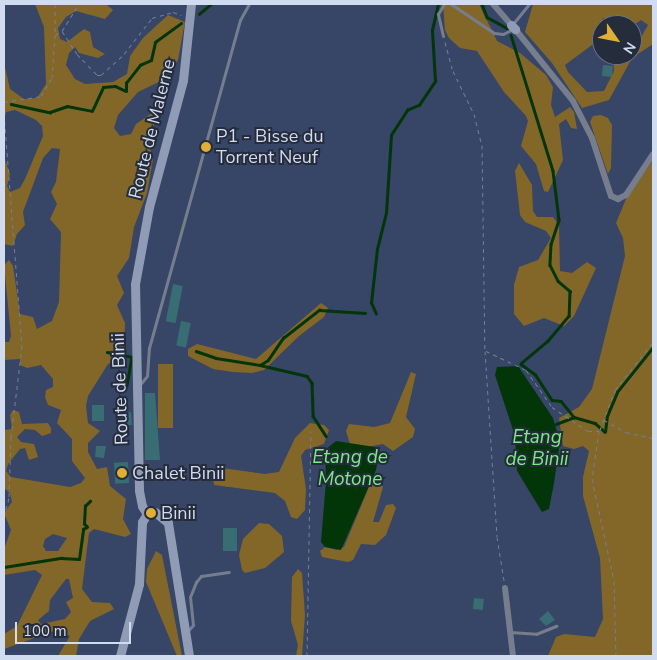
<!DOCTYPE html>
<style>
body{margin:0}
#map{position:relative;width:657px;height:660px;overflow:hidden;background:#374566;font-family:"Nunito Sans",sans-serif}
div>[style]{position:absolute}
[style*='--x']{left:calc(var(--x)*1px);top:calc(var(--y)*1px);width:calc(var(--w)*1px);rotate:calc(var(--a)*1deg)}
.green>*{inset:0;background:#836728;transform-origin:0 0}
.water>*{inset:0;background:#023609}
.stream>*{height:2.5px;margin:-1.25px;padding:0 1.25px;transform-origin:1.25px;border-radius:1.25px;background:#023609}
.building>*{inset:0;background:#376d73;transform-origin:0 0}
.path>*{height:1px;margin-top:-0.5px;transform-origin:0;background:repeating-linear-gradient(90deg,#727f9b 0 4px,transparent 0 8px)}
.lane>*{height:3px;margin:-1.5px;padding:0 1.5px;transform-origin:1.5px;border-radius:1.5px;background:#767e8e}
.street>*{height:6px;margin:-3px;padding:0 3px;transform-origin:3px;border-radius:3px;background:#767e8e}
.secondary>*{height:9px;margin:-4.5px;padding:0 4.5px;transform-origin:4.5px;border-radius:4.5px;background:#909cb5}
.dots>*{width:14px;height:14px;translate:-50% -50%;box-sizing:border-box;border:2px solid #252c3b;border-radius:50%}
span{translate:-50% -50%;white-space:nowrap;text-align:center;line-height:1.15;-webkit-text-stroke:4px #252c3b;paint-order:stroke}
.street-label{font-size:18px;color:#d2dcf0}
.poi-label{font-size:18px;color:#d2dcf0}
.left{translate:0 -50%;text-align:left}
.water-label{font-size:19px;color:#7bed82;font-style:italic}
.frame{position:absolute;inset:0;border:5px solid #d2dcf0;pointer-events:none}
.north{position:absolute;left:592px;top:15px;width:50px;height:50px;box-sizing:border-box;background:#252c3b;border:1px solid #6a7283;border-radius:50%;rotate:123deg;font-size:14px;font-weight:700;line-height:20px;text-align:center;color:#d2dcf0}
.north::after{content:'';display:block;margin:auto;width:18px;height:22px;background:#e1af34;clip-path:polygon(50% 0,100% 100%,50% 72%,0 100%)}
.scale{position:absolute;left:15px;top:622px;width:116px;height:22px;box-sizing:border-box;border:2px solid #d2dcf0;border-top:0;padding-left:6px;font-size:15px;line-height:18px;white-space:nowrap;color:#d2dcf0;-webkit-text-stroke:4px #252c3b;paint-order:stroke}
</style>
<div id="map">
<div class="green">
<i style="clip-path:polygon(evenodd,35px 4px,99px 4px,107px 5px,113px 10px,105px 19px,76px 11px,66px 17px,58px 28px,60px 39px,67px 42px,84px 29px,90px 32px,93px 47px,105px 54px,98px 58px,79px 53px,75px 47px,69px 53px,66px 65px,75px 79px,85px 84px,113px 82px,127px 74px,130px 56px,143px 38px,168px 15px,185px 22px,178px 60px,163px 80px,138px 92px,118px 115px,114px 128px,120px 136px,131px 134px,136px 124px,155px 111px,157px 119px,147px 138px,153px 159px,147px 193px,134px 227px,129px 258px,117px 276px,124px 293px,117px 305px,125px 323px,124px 352px,121px 359px,108px 364px,88px 396px,86px 406px,88px 423px,100px 431px,88px 443px,88px 452px,97px 469px,107px 467px,110px 486px,126px 499px,123px 519px,131px 534px,125px 537px,94px 529px,89px 533px,82px 589px,92px 602px,110px 603px,114px 609px,90px 621px,79px 639px,76px 656px,58px 656px,70px 636px,54px 631px,4px 649px,4px 634px,17px 626px,42px 575px,35px 570px,4px 575px,4px 549px,11px 530px,4px 513px,12px 502px,10px 493px,4px 488px,4px 430px,12px 429px,10px 415px,13px 410px,19px 412px,22px 424px,48px 423px,51px 428px,51px 433px,42px 436px,35px 430px,25px 429px,17px 437px,21px 442px,34px 444px,38px 457px,29px 460px,25px 448px,20px 449px,8px 464px,6px 471px,11px 477px,70px 487px,81px 483px,85px 478px,72px 461px,72px 439px,57px 423px,61px 410px,48px 405px,45px 397px,46px 390px,53px 387px,53px 379px,41px 365px,27px 368px,20px 365px,20px 359px,4px 360px,4px 342px,9px 342px,11px 336px,4px 265px,9px 260px,13px 266px,20px 314px,33px 317px,37px 329px,52px 321px,59px 302px,61px 232px,50px 219px,57px 204px,51px 192px,56px 182px,60px 149px,52px 148px,43px 158px,23px 212px,25px 225px,17px 234px,13px 246px,4px 244px,4px 157px,10px 174px,7px 186px,10px 192px,20px 188px,25px 179px,43px 136px,42px 126px,36px 120px,15px 110px,6px 112px,4px 120px,4px 63px,10px 89px,24px 99px,37px 98px,46px 84px,44px 27px,35px 4px,53px 534px,67px 538px,58px 551px,46px 551px,43px 546px,45px 539px,53px 534px,35px 4px,66px 579px,69px 579px,73px 598px,66px 602px,71px 612px,65px 619px,41px 624px,38px 620px,49px 611px,50px 600px,66px 579px)"></i>
<i style="clip-path:polygon(443px 4px,479px 4px,497px 41px,520px 53px,546px 75px,553px 87px,551px 105px,555px 117px,570px 107px,574px 112px,577px 129px,571px 128px,566px 119px,559px 124px,563px 160px,548px 192px,544px 191px,536px 164px,521px 146px,528px 121px,526px 116px,504px 92px,477px 51px,460px 48px,449px 38px,445px 30px)"></i>
<i style="clip-path:polygon(evenodd,533px 4px,653px 4px,653px 44px,632px 58px,609px 100px,582px 108px,552px 63px,525px 32px,533px 4px,603px 18px,621px 25px,632px 26px,641px 20px,648px 25px,640px 39px,632px 41px,632px 55px,613px 55px,614px 71px,604px 91px,587px 92px,568px 72px,565px 65px,596px 42px,603px 18px)"></i>
<i style="clip-path:polygon(601px 115px,608px 118px,612px 125px,611px 168px,608px 174px,590px 122px,593px 116px)"></i>
<i style="clip-path:polygon(653px 160px,653px 656px,548px 656px,556px 637px,564px 634px,595px 637px,603px 619px,600px 558px,583px 496px,583px 477px,589px 451px,583px 446px,574px 449px,563px 446px,559px 418px,579px 407px,592px 389px,625px 256px,623px 238px,616px 223px,626px 199px)"></i>
<i style="clip-path:polygon(519px 163px,532px 185px,533px 211px,537px 217px,553px 217px,559px 225px,560px 271px,572px 273px,587px 262px,596px 268px,574px 316px,564px 326px,544px 318px,524px 326px,514px 314px,514px 285px,519px 267px,538px 260px,551px 238px,546px 231px,525px 222px,520px 215px,515px 171px)"></i>
<i style="clip-path:polygon(321px 303px,328px 308px,324px 317px,299px 336px,264px 370px,252px 373px,233px 372px,213px 369px,188px 356px,188px 349px,197px 344px,256px 359px)"></i>
<i style="left:158px;top:364px;width:15px;height:64px"></i>
<i style="clip-path:polygon(411px 372px,416px 374px,406px 417px,415px 429px,413px 437px,393px 451px,383px 444px,367px 447px,350px 444px,346px 431px,349px 424px,374px 427px,390px 423px)"></i>
<i style="clip-path:polygon(310px 423px,324px 425px,329px 430px,324px 444px,305px 450px,301px 456px,306px 489px,305px 510px,297px 519px,291px 517px,285px 501px,275px 493px,214px 485px,212px 474px,222px 468px,265px 474px,279px 472px,295px 438px)"></i>
<i style="clip-path:polygon(375px 479px,383px 487px,373px 522px,379px 522px,386px 505px,393px 504px,396px 508px,386px 535px,375px 545px,361px 544px,353px 560px,348px 562px,322px 557px,320px 551px,325px 547px,337px 550px,344px 547px,371px 482px)"></i>
<i style="clip-path:polygon(259px 523px,269px 524px,282px 536px,284px 552px,265px 568px,245px 573px,242px 570px,239px 555px,243px 539px)"></i>
<i style="clip-path:polygon(156px 551px,162px 555px,182px 656px,177px 656px,146px 582px,147px 569px)"></i>
<i style="clip-path:polygon(298px 569px,302px 573px,305px 615px,302px 656px,296px 656px,298px 645px,291px 621px,292px 577px)"></i>
</div>
<div class="water">
<i style="clip-path:polygon(518px 366px,553px 418px,558px 435px,559px 449px,554px 483px,549px 509px,542px 512px,517px 471px,515px 436px,495px 375px,497px 367px)"></i>
<i style="clip-path:polygon(336px 441px,375px 447px,380px 451px,376px 470px,341px 550px,325px 547px,321px 542px,326px 481px,325px 450px)"></i>
</div>
<div class="stream">
<i style="--x:482;--y:4;--w:14;--a:69"></i>
<i style="--x:487;--y:17;--w:23;--a:29"></i>
<i style="--x:199;--y:14;--w:16;--a:-40"></i>
<i style="--x:511;--y:35;--w:142;--a:72.8"></i>
<i style="--x:553;--y:171;--w:49;--a:83"></i>
<i style="--x:559;--y:220;--w:25;--a:108"></i>
<i style="--x:551;--y:244;--w:21;--a:93"></i>
<i style="--x:550;--y:265;--w:18;--a:63"></i>
<i style="--x:558;--y:281;--w:16;--a:40"></i>
<i style="--x:570;--y:291;--w:25;--a:92"></i>
<i style="--x:569;--y:316;--w:33;--a:130"></i>
<i style="--x:548;--y:341;--w:35;--a:140"></i>
<i style="--x:521;--y:364;--w:17;--a:36"></i>
<i style="--x:535;--y:374;--w:31;--a:57"></i>
<i style="--x:552;--y:400;--w:9;--a:6"></i>
<i style="--x:561;--y:401;--w:21;--a:51"></i>
<i style="--x:11;--y:104;--w:40;--a:12"></i>
<i style="--x:50;--y:112;--w:18;--a:-19"></i>
<i style="--x:67;--y:106;--w:25;--a:11"></i>
<i style="--x:92;--y:111;--w:26;--a:-65"></i>
<i style="--x:103;--y:87;--w:12;--a:-5"></i>
<i style="--x:115;--y:86;--w:12;--a:24"></i>
<i style="--x:126;--y:91;--w:8;--a:-90"></i>
<i style="--x:126;--y:83;--w:23;--a:-52"></i>
<i style="--x:140;--y:65;--w:12;--a:-24"></i>
<i style="--x:151;--y:60;--w:18;--a:-77"></i>
<i style="--x:155;--y:42;--w:32;--a:-36"></i>
<i style="--x:376;--y:314;--w:12;--a:-114"></i>
<i style="--x:371;--y:303;--w:54;--a:-83.7"></i>
<i style="--x:377;--y:249;--w:37;--a:-76"></i>
<i style="--x:386;--y:213;--w:78;--a:-86.3"></i>
<i style="--x:391;--y:135;--w:30;--a:-57"></i>
<i style="--x:407;--y:110;--w:13;--a:-23"></i>
<i style="--x:419;--y:105;--w:29;--a:-56"></i>
<i style="--x:435;--y:81;--w:51;--a:-93.4"></i>
<i style="--x:432;--y:30;--w:27;--a:-77"></i>
<i style="--x:196;--y:351;--w:21;--a:19"></i>
<i style="--x:216;--y:358;--w:45;--a:9"></i>
<i style="--x:260;--y:365;--w:9;--a:-32"></i>
<i style="--x:268;--y:360;--w:27;--a:-56"></i>
<i style="--x:283;--y:338;--w:46;--a:-37.9"></i>
<i style="--x:319;--y:310;--w:46;--a:3.7"></i>
<i style="--x:107;--y:352;--w:25;--a:11"></i>
<i style="--x:132;--y:357;--w:29;--a:100"></i>
<i style="--x:260;--y:365;--w:48;--a:13.2"></i>
<i style="--x:307;--y:376;--w:9;--a:54"></i>
<i style="--x:312;--y:383;--w:33;--a:88"></i>
<i style="--x:313;--y:416;--w:24;--a:57"></i>
<i style="--x:556;--y:424;--w:19;--a:-21"></i>
<i style="--x:574;--y:417;--w:22;--a:16"></i>
<i style="--x:595;--y:423;--w:13;--a:42"></i>
<i style="--x:605;--y:432;--w:16;--a:-83"></i>
<i style="--x:607;--y:416;--w:26;--a:-67"></i>
<i style="--x:617;--y:392;--w:58;--a:-51.3"></i>
<i style="--x:4;--y:567;--w:58;--a:-9"></i>
<i style="--x:61;--y:558;--w:18;--a:3"></i>
<i style="--x:79;--y:559;--w:30;--a:-82"></i>
<i style="--x:83;--y:529;--w:4;--a:-27"></i>
<i style="--x:87;--y:527;--w:4;--a:-135"></i>
<i style="--x:84;--y:524;--w:18;--a:-87"></i>
<i style="--x:85;--y:506;--w:7;--a:-45"></i>
</div>
<div class="building">
<i style="left:603px;top:65px;width:10px;height:11px;rotate:6deg"></i>
<i style="left:173px;top:284px;width:10px;height:38px;rotate:11deg"></i>
<i style="left:181px;top:321px;width:10px;height:25px;rotate:11deg"></i>
<i style="clip-path:polygon(145px 393px,155px 393px,160px 460px,145px 460px)"></i>
<i style="left:104px;top:405px;width:16px;height:12px;rotate:90deg"></i>
<i style="clip-path:polygon(121px 412px,131px 412px,132px 425px,121px 426px)"></i>
<i style="clip-path:polygon(96px 446px,106px 446px,104px 458px,95px 457px)"></i>
<i style="left:128px;top:462px;width:21px;height:14px;rotate:87deg"></i>
<i style="left:223px;top:528px;width:14px;height:23px"></i>
<i style="left:474px;top:598px;width:10px;height:11px;rotate:6deg"></i>
<i style="clip-path:polygon(548px 611px,555px 620px,546px 626px,539px 619px)"></i>
</div>
<div class="path">
<i style="--x:55;--y:4;--w:31;--a:90"></i>
<i style="--x:55;--y:35;--w:8;--a:-30"></i>
<i style="--x:62;--y:31;--w:32;--a:-58"></i>
<i style="--x:62;--y:31;--w:27;--a:57"></i>
<i style="--x:77;--y:54;--w:29;--a:46"></i>
<i style="--x:97;--y:75;--w:4;--a:0"></i>
<i style="--x:101;--y:75;--w:31;--a:-42"></i>
<i style="--x:124;--y:54;--w:46;--a:-52.1"></i>
<i style="--x:152;--y:18;--w:22;--a:-16"></i>
<i style="--x:173;--y:12;--w:9;--a:18"></i>
<i style="--x:445;--y:42;--w:30;--a:75"></i>
<i style="--x:453;--y:71;--w:48;--a:64"></i>
<i style="--x:474;--y:114;--w:32;--a:76"></i>
<i style="--x:482;--y:145;--w:206;--a:89.2"></i>
<i style="--x:485;--y:351;--w:186;--a:86.3"></i>
<i style="--x:497;--y:537;--w:44;--a:80.8"></i>
<i style="--x:4;--y:102;--w:37;--a:-9"></i>
<i style="--x:41;--y:96;--w:21;--a:-59"></i>
<i style="--x:52;--y:78;--w:43;--a:-86"></i>
<i style="--x:4;--y:113;--w:234;--a:85.6"></i>
<i style="--x:22;--y:346;--w:92;--a:96.9"></i>
<i style="--x:11;--y:437;--w:61;--a:91.9"></i>
<i style="--x:9;--y:498;--w:19;--a:106"></i>
<i style="--x:486;--y:351;--w:44;--a:25.4"></i>
<i style="--x:526;--y:370;--w:45;--a:54.9"></i>
<i style="--x:552;--y:407;--w:43;--a:33.7"></i>
<i style="--x:588;--y:431;--w:11;--a:0"></i>
<i style="--x:599;--y:431;--w:49;--a:98.3"></i>
<i style="--x:592;--y:479;--w:104;--a:77.8"></i>
<i style="--x:614;--y:581;--w:75;--a:88.5"></i>
<i style="--x:604;--y:420;--w:25;--a:29"></i>
<i style="--x:626;--y:432;--w:28;--a:13"></i>
<i style="--x:600;--y:430;--w:43;--a:-69.4"></i>
<i style="--x:615;--y:390;--w:61;--a:-51.6"></i>
<i style="--x:307;--y:656;--w:225;--a:-89"></i>
</div>
<div class="lane">
<i style="--x:451;--y:4;--w:52;--a:34"></i>
<i style="--x:494;--y:33;--w:9;--a:6"></i>
<i style="--x:503;--y:34;--w:11;--a:-27"></i>
<i style="--x:512;--y:25;--w:27;--a:-51"></i>
<i style="--x:443;--y:36;--w:23;--a:-103"></i>
<i style="--x:438;--y:14;--w:12;--a:-59"></i>
<i style="--x:138;--y:387;--w:14;--a:-51"></i>
<i style="--x:147;--y:376;--w:28;--a:-86"></i>
<i style="--x:149;--y:348;--w:340;--a:-74.5"></i>
<i style="--x:240;--y:20;--w:18;--a:-61"></i>
<i style="--x:510;--y:632;--w:26;--a:4"></i>
<i style="--x:536;--y:634;--w:22;--a:-22"></i>
<i style="--x:186;--y:633;--w:11;--a:-49"></i>
<i style="--x:193;--y:625;--w:28;--a:-96"></i>
<i style="--x:190;--y:597;--w:16;--a:-68"></i>
<i style="--x:196;--y:582;--w:8;--a:-50"></i>
<i style="--x:201;--y:576;--w:28;--a:-8"></i>
</div>
<div class="street">
<i style="--x:493;--y:4;--w:28;--a:49"></i>
<i style="--x:515;--y:29;--w:92;--a:51.1"></i>
<i style="--x:573;--y:101;--w:42;--a:62.8"></i>
<i style="--x:592;--y:138;--w:61;--a:71.9"></i>
<i style="--x:611;--y:196;--w:8;--a:23"></i>
<i style="--x:618;--y:199;--w:9;--a:-27"></i>
<i style="--x:626;--y:195;--w:49;--a:-56.6"></i>
<i style="--x:505;--y:588;--w:68;--a:83.3"></i>
</div>
<div class="secondary">
<i style="--x:511;--y:25;--w:6;--a:45"></i>
<i style="--x:147;--y:514;--w:9;--a:-122"></i>
<i style="--x:142;--y:506;--w:16;--a:-101"></i>
<i style="--x:139;--y:490;--w:206;--a:-91.1"></i>
<i style="--x:135;--y:284;--w:78;--a:-79.7"></i>
<i style="--x:149;--y:207;--w:131;--a:-75"></i>
<i style="--x:183;--y:80;--w:76;--a:-84"></i>
<i style="--x:120;--y:656;--w:74;--a:-75.2"></i>
<i style="--x:139;--y:584;--w:62;--a:-87.2"></i>
<i style="--x:142;--y:522;--w:9;--a:-58"></i>
<i style="--x:147;--y:514;--w:8;--a:-14"></i>
<i style="--x:155;--y:512;--w:17;--a:40"></i>
<i style="--x:168;--y:523;--w:135;--a:81"></i>
</div>
<div class="dots">
<i style="left:206px;top:147px;background:#e1af34"></i>
<i style="left:122px;top:473px;background:#e1af34"></i>
<i style="left:151px;top:513px;background:#e1af34"></i>
</div>
<div class="street-label">
<span style="left:152px;top:129px;rotate:-76deg">Route de Malerne</span>
<span style="left:120px;top:389px;rotate:-92deg">Route de Binii</span>
</div>
<div class="poi-label">
<span class="left" style="left:216px;top:147px">P1 - Bisse du<br>Torrent Neuf</span>
<span class="left" style="left:132px;top:473px">Chalet Binii</span>
<span class="left" style="left:161px;top:513px">Binii</span>
</div>
<div class="water-label">
<span style="left:537px;top:449px">Etang<br>de Binii</span>
<span style="left:350px;top:469px">Etang de<br>Motone</span>
</div>
<div class="frame"></div>
<div class="north">N</div>
<div class="scale">100 m</div>
</div>
